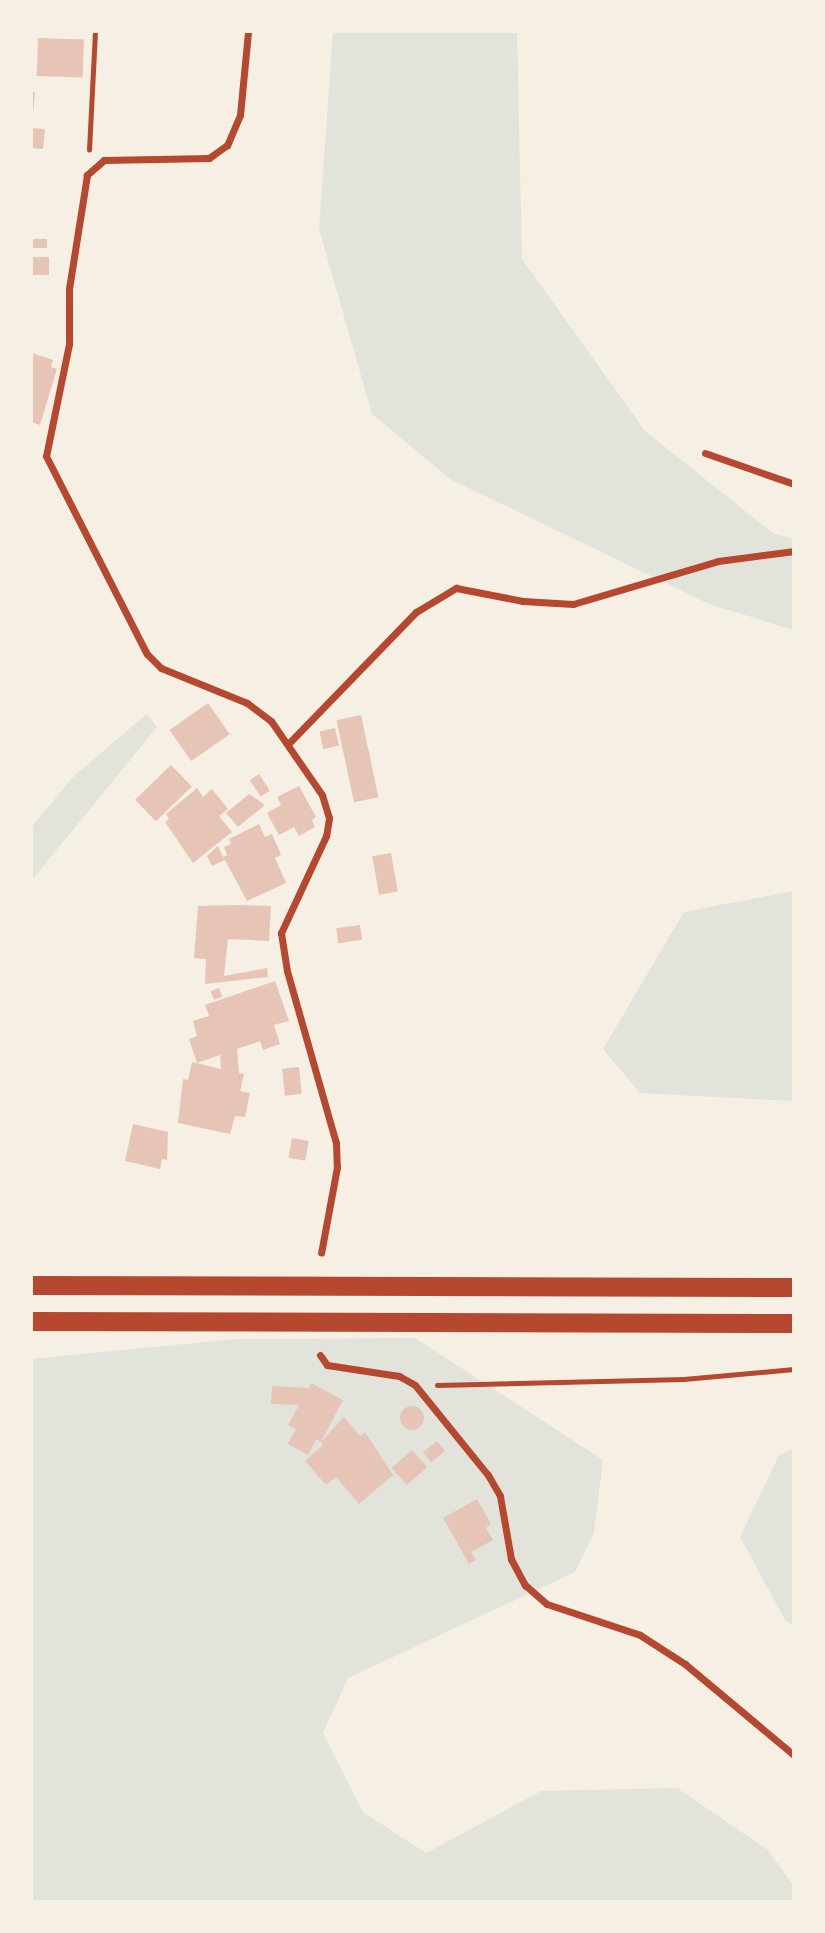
<!DOCTYPE html>
<style>
body{margin:0}
#map{position:relative;width:825px;height:1933px;overflow:hidden;background:#f6efe4;font-family:Rubik,sans-serif}
div>[style]{position:absolute}
[style*='--x']{left:calc(var(--x)*1px);top:calc(var(--y)*1px);width:calc(var(--w)*1px);rotate:calc(var(--a)*1deg)}
.green>*{inset:0;background:#e2e4dc}
.building>*{inset:0;background:#e6c5b7;transform-origin:0 0}
.round{border-radius:50%}
.path>*{height:4.5px;margin:-2.25px;padding:0 2.25px;transform-origin:2.25px;border-radius:2.25px;background:#b5482f}
.minor>*{height:7px;margin:-3.5px;padding:0 3.5px;transform-origin:3.5px;border-radius:3.5px;background:#b5482f}
.trunk>*{height:19px;margin:-9.5px;padding:0 9.5px;transform-origin:9.5px;border-radius:9.5px;background:#b5482f}
span{translate:-50% -50%;white-space:nowrap;text-align:center;line-height:1.15;-webkit-text-stroke:6px #f6efe4;paint-order:stroke}
.frame{position:absolute;inset:0;border:33px solid #f6efe4;pointer-events:none}
</style>
<div id="map">
<div class="green">
<i style="clip-path:polygon(333px 32px,517px 32px,522px 259px,645px 431px,774px 534px,793px 538px,793px 630px,709px 604px,450px 479px,372px 414px,319px 229px)"></i>
<i style="clip-path:polygon(147px 714px,157px 727px,32px 880px,32px 826px,74px 776px)"></i>
<i style="clip-path:polygon(793px 891px,793px 1101px,640px 1093px,603px 1049px,684px 912px)"></i>
<i style="clip-path:polygon(415px 1338px,603px 1460px,594px 1533px,575px 1572px,348px 1678px,323px 1733px,363px 1812px,426px 1853px,541px 1791px,677px 1788px,768px 1850px,794px 1887px,793px 1902px,32px 1902px,32px 1359px,235px 1339px)"></i>
<i style="clip-path:polygon(793px 1449px,793px 1626px,785px 1620px,740px 1537px,779px 1455px)"></i>
</div>
<div class="building">
<i style="left:38px;top:38px;width:46px;height:38px;rotate:2deg"></i>
<i style="clip-path:polygon(32px 92px,35px 92px,33px 114px,32px 114px)"></i>
<i style="clip-path:polygon(32px 128px,45px 129px,43px 149px,32px 148px)"></i>
<i style="left:32px;top:239px;width:15px;height:9px"></i>
<i style="left:32px;top:257px;width:17px;height:18px"></i>
<i style="clip-path:polygon(32px 353px,53px 360px,51px 367px,57px 369px,40px 425px,32px 422px)"></i>
<i style="left:208px;top:703px;width:38px;height:47px;rotate:55deg"></i>
<i style="left:361px;top:715px;width:84px;height:25px;rotate:78deg"></i>
<i style="left:335px;top:728px;width:18px;height:16px;rotate:77deg"></i>
<i style="left:171px;top:765px;width:30px;height:50px;rotate:46deg"></i>
<i style="left:259px;top:774px;width:20px;height:11px;rotate:57deg"></i>
<i style="clip-path:polygon(299px 786px,316px 817px,312px 820px,315px 827px,299px 836px,294px 827px,279px 835px,267px 813px,281px 805px,277px 797px)"></i>
<i style="clip-path:polygon(197px 788px,203px 797px,212px 789px,228px 809px,219px 816px,232px 832px,193px 863px,165px 822px,169px 819px,166px 814px)"></i>
<i style="clip-path:polygon(249px 794px,265px 805px,238px 827px,226px 813px)"></i>
<i style="clip-path:polygon(259px 824px,265px 837px,272px 834px,281px 855px,275px 858px,286px 883px,247px 901px,225px 860px,212px 866px,207px 856px,218px 846px,223px 857px,227px 855px,224px 847px,231px 844px,229px 839px)"></i>
<i style="left:391px;top:853px;width:39px;height:19px;rotate:80deg"></i>
<i style="clip-path:polygon(238px 905px,271px 906px,269px 941px,228px 939px,224px 976px,267px 968px,268px 977px,205px 984px,206px 959px,194px 958px,198px 906px)"></i>
<i style="left:360px;top:925px;width:15px;height:24px;rotate:82deg"></i>
<i style="clip-path:polygon(275px 981px,289px 1021px,274px 1025px,280px 1044px,263px 1050px,260px 1041px,237px 1049px,239px 1073px,244px 1074px,240px 1091px,250px 1093px,245px 1117px,235px 1116px,230px 1134px,178px 1123px,183px 1079px,188px 1080px,192px 1062px,221px 1069px,220px 1055px,197px 1063px,189px 1039px,197px 1036px,193px 1021px,209px 1016px,205px 1005px)"></i>
<i style="left:219px;top:988px;width:9px;height:9px;rotate:69deg"></i>
<i style="left:299px;top:1067px;width:27px;height:17px;rotate:84deg"></i>
<i style="clip-path:polygon(133px 1124px,168px 1132px,167px 1160px,162px 1159px,160px 1169px,125px 1161px)"></i>
<i style="left:292px;top:1138px;width:17px;height:20px;rotate:10deg"></i>
<i style="clip-path:polygon(311px 1383px,343px 1400px,321px 1442px,344px 1417px,360px 1436px,365px 1432px,393px 1475px,359px 1504px,336px 1477px,326px 1485px,305px 1461px,323px 1445px,321px 1442px,316px 1439px,308px 1455px,288px 1444px,296px 1429px,288px 1425px,299px 1405px,271px 1404px,272px 1386px,309px 1388px)"></i>
<i class="round" style="left:400px;top:1406px;width:24px;height:24px"></i>
<i style="left:437px;top:1441px;width:13px;height:18px;rotate:51deg"></i>
<i style="left:412px;top:1450px;width:23px;height:27px;rotate:49deg"></i>
<i style="clip-path:polygon(477px 1499px,491px 1524px,486px 1528px,493px 1540px,471px 1552px,476px 1560px,469px 1564px,443px 1518px)"></i>
</div>
<div class="path">
<i style="--x:89;--y:150;--w:118;--a:-87.1"></i>
<i style="--x:437;--y:1385;--w:247;--a:-1.4"></i>
<i style="--x:684;--y:1379;--w:110;--a:-5.2"></i>
</div>
<div class="minor">
<i style="--x:248;--y:32;--w:83;--a:95.5"></i>
<i style="--x:240;--y:115;--w:33;--a:113"></i>
<i style="--x:227;--y:145;--w:22;--a:144"></i>
<i style="--x:209;--y:158;--w:105;--a:178.9"></i>
<i style="--x:104;--y:160;--w:23;--a:139"></i>
<i style="--x:87;--y:175;--w:115;--a:99"></i>
<i style="--x:69;--y:289;--w:55;--a:90"></i>
<i style="--x:69;--y:344;--w:114;--a:101.6"></i>
<i style="--x:46;--y:456;--w:222;--a:63"></i>
<i style="--x:147;--y:654;--w:20;--a:45"></i>
<i style="--x:161;--y:668;--w:93;--a:22.1"></i>
<i style="--x:247;--y:703;--w:30;--a:37"></i>
<i style="--x:271;--y:721;--w:90;--a:55.4"></i>
<i style="--x:322;--y:795;--w:24;--a:73"></i>
<i style="--x:329;--y:818;--w:18;--a:99"></i>
<i style="--x:326;--y:836;--w:107;--a:114.9"></i>
<i style="--x:281;--y:933;--w:38;--a:81"></i>
<i style="--x:287;--y:971;--w:179;--a:74.1"></i>
<i style="--x:336;--y:1143;--w:24;--a:88"></i>
<i style="--x:337;--y:1167;--w:87;--a:100.5"></i>
<i style="--x:705;--y:453;--w:94;--a:19.2"></i>
<i style="--x:289;--y:743;--w:182;--a:-45.9"></i>
<i style="--x:416;--y:612;--w:47;--a:-31"></i>
<i style="--x:456;--y:588;--w:68;--a:11"></i>
<i style="--x:523;--y:601;--w:50;--a:3.4"></i>
<i style="--x:573;--y:604;--w:151;--a:-16.5"></i>
<i style="--x:718;--y:561;--w:77;--a:-7.5"></i>
<i style="--x:320;--y:1355;--w:12;--a:55"></i>
<i style="--x:327;--y:1365;--w:73;--a:8.7"></i>
<i style="--x:399;--y:1376;--w:18;--a:29"></i>
<i style="--x:415;--y:1385;--w:116;--a:51"></i>
<i style="--x:488;--y:1475;--w:24;--a:60"></i>
<i style="--x:500;--y:1496;--w:64;--a:80.1"></i>
<i style="--x:511;--y:1559;--w:30;--a:62"></i>
<i style="--x:525;--y:1585;--w:29;--a:41"></i>
<i style="--x:547;--y:1604;--w:98;--a:18.4"></i>
<i style="--x:640;--y:1635;--w:54;--a:32.8"></i>
<i style="--x:685;--y:1664;--w:142;--a:39.9"></i>
</div>
<div class="trunk">
<i style="--x:32;--y:1285;--w:762;--a:0.15"></i>
<i style="--x:32;--y:1321;--w:762;--a:0.15"></i>
</div>
<div class="frame"></div>
</div>
